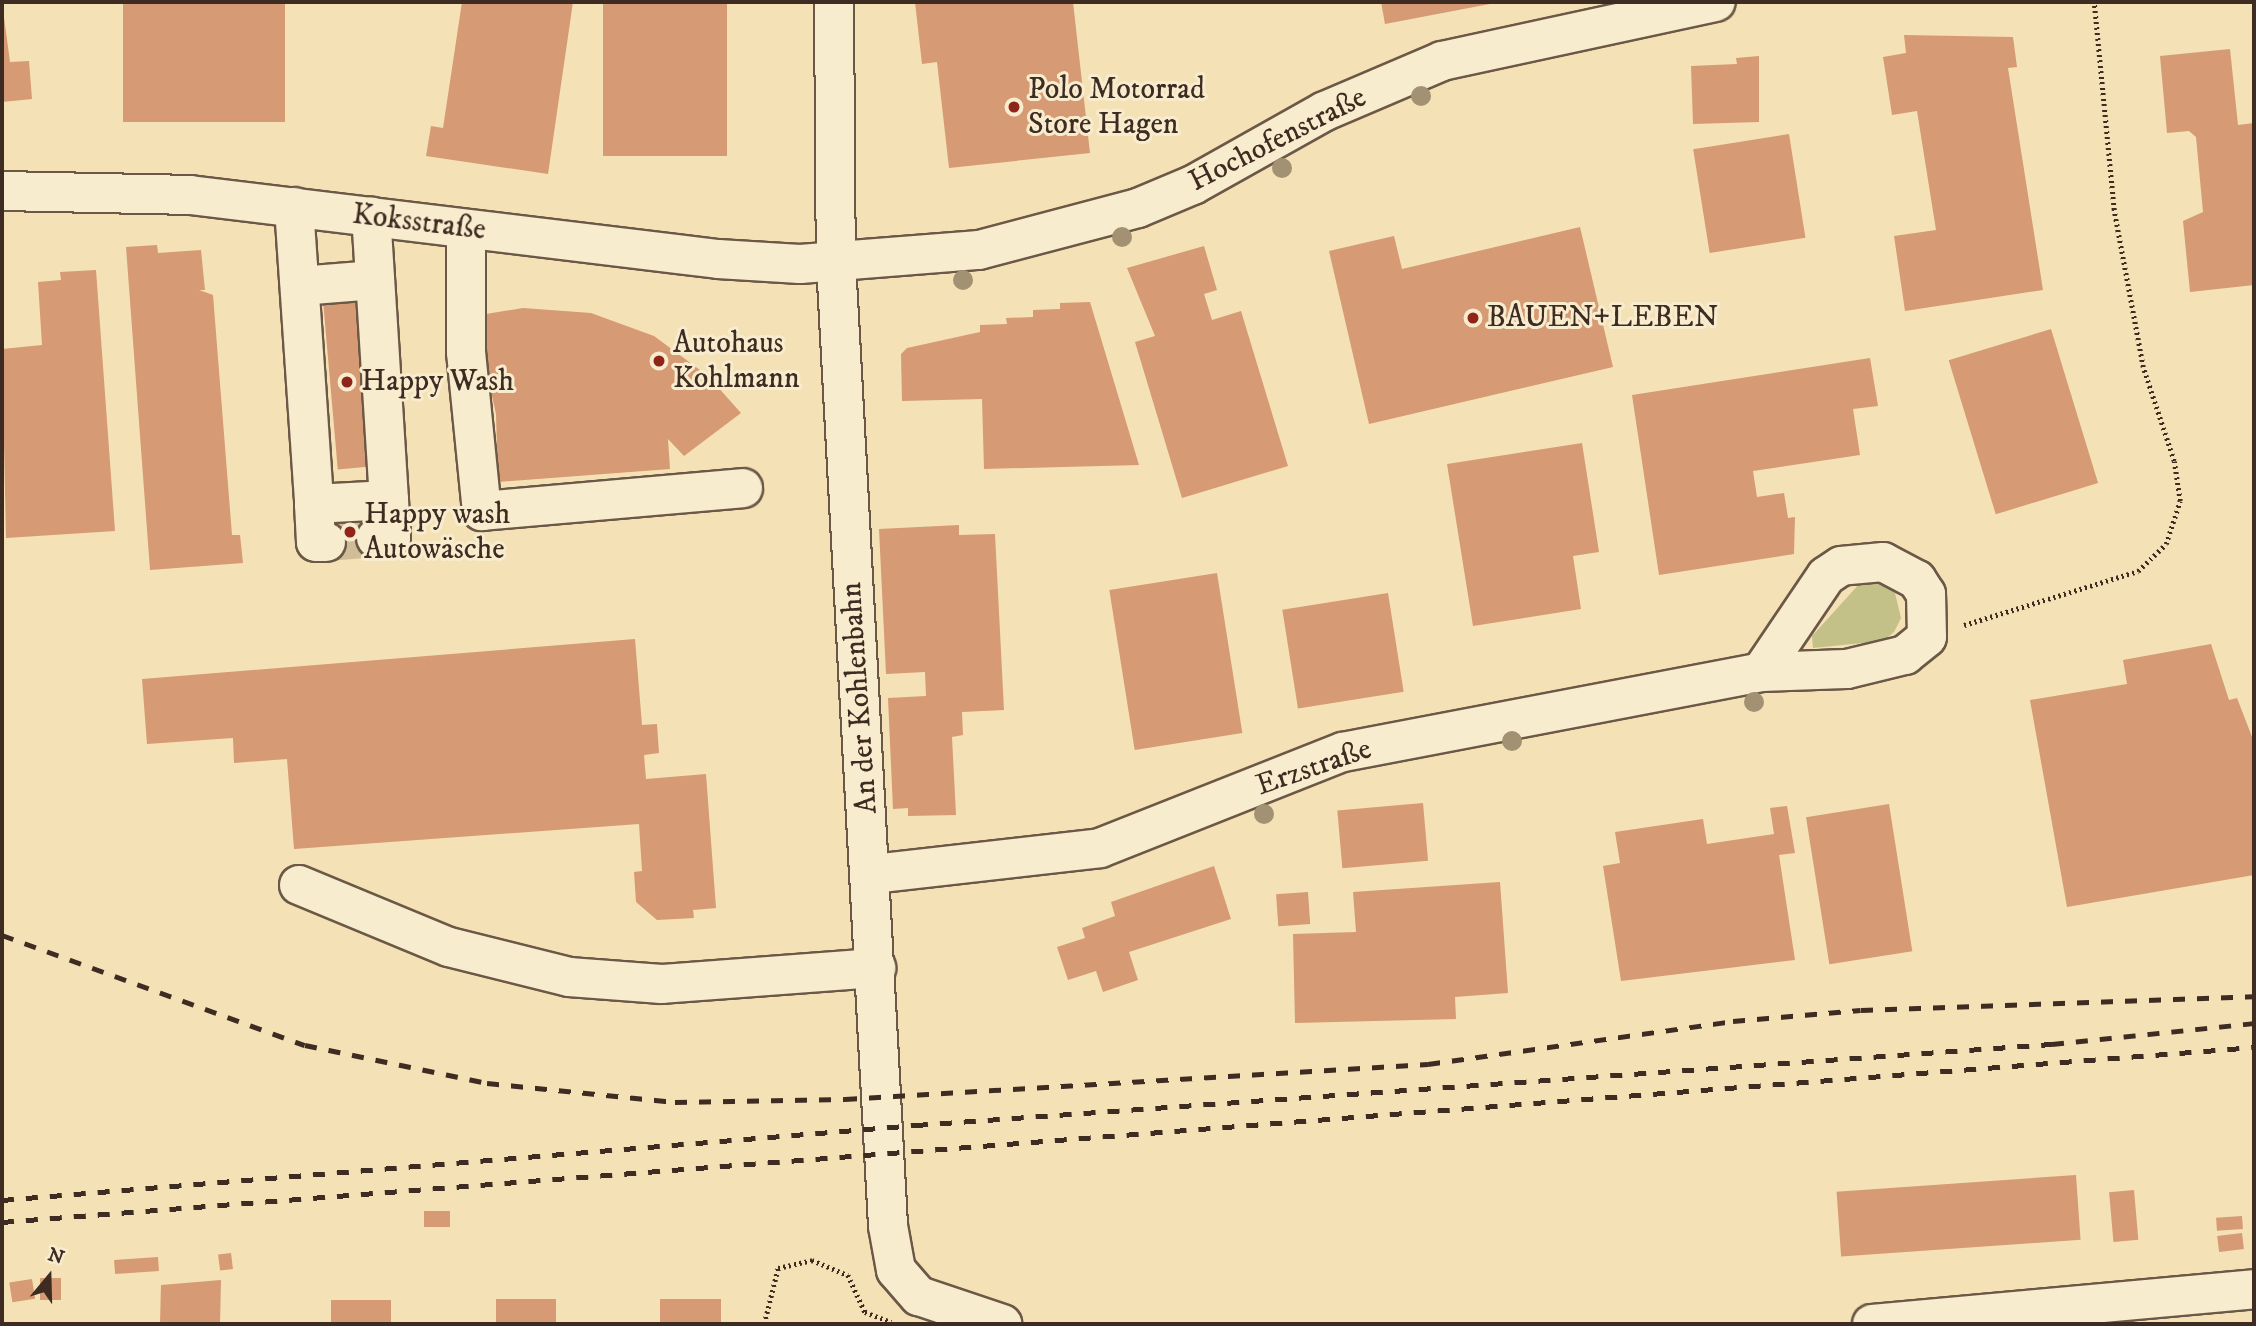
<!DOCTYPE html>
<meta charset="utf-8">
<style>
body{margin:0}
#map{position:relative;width:2256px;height:1326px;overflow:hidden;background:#f4e1b5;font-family:"IM FELL DW Pica",serif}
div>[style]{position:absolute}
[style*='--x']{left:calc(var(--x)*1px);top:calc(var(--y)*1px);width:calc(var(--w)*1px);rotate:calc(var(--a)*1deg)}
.green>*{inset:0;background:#c3c188}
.building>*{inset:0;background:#d69a74;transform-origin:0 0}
.minor-tunnel>*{height:38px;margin-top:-19px;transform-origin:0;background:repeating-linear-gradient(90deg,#d0bd97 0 38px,transparent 0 57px)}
.path>*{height:4.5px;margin-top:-2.25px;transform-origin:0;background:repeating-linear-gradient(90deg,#3e2b21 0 2px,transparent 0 5.5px)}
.roads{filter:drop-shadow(2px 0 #6c5846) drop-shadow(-2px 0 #6c5846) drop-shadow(0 2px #6c5846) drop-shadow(0 -2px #6c5846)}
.minor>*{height:38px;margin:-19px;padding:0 19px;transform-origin:19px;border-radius:19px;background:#f8eccf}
.rail>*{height:5px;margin-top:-2.5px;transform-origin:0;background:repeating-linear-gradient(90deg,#3e2b21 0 12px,transparent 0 24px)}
.trees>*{width:20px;height:20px;margin:-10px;border-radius:50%;background:#a29172}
.dots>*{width:19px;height:19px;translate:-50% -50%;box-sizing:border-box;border:4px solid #f8eccf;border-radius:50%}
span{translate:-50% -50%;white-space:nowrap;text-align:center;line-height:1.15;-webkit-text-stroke:6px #f8eccf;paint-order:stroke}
.poi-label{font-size:30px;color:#3e2b21}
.left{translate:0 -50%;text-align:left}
.street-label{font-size:30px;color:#3e2b21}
.frame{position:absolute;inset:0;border:4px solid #3e2b21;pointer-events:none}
.north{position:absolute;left:14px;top:1242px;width:70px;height:70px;-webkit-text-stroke:5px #f8eccf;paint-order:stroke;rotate:19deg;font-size:19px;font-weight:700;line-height:28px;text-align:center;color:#3e2b21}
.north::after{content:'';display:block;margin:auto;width:24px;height:32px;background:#3e2b21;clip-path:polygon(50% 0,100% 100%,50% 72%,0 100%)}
</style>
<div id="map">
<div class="green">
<i style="clip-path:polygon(1861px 582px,1877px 581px,1895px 593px,1901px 618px,1894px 632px,1883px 641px,1813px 648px,1812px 636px)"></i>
</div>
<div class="building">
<i style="clip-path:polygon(2px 2px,10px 62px,29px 61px,32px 99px,2px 102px)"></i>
<i style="left:123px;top:2px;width:162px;height:120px"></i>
<i style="clip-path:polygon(462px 2px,573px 2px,548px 174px,426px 156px,431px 126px,443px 128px)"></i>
<i style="left:603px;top:2px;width:124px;height:154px"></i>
<i style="clip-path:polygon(915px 2px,1073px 2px,1090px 153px,949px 168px,937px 62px,922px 64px)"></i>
<i style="clip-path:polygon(1381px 2px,1495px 2px,1495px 3px,1385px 24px)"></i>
<i style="clip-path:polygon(1904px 35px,2013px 37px,2017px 67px,2008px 68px,2043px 290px,1905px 311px,1894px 236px,1936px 230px,1917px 111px,1892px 115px,1883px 57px,1906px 53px)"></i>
<i style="clip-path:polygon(2230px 49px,2238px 125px,2254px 123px,2254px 285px,2190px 292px,2183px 221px,2203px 212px,2196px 137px,2189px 131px,2167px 133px,2160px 56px)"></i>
<i style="clip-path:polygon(1759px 56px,1759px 122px,1693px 124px,1691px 66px,1737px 64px,1736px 58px)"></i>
<i style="left:1789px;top:134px;width:105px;height:97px;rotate:81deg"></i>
<i style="clip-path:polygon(1580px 227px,1613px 367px,1369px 424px,1329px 251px,1394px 236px,1402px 269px)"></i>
<i style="clip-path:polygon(157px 245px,158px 253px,201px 250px,205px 290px,199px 290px,213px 295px,232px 535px,240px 535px,243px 563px,150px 570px,126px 247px)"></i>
<i style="clip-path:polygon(1204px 246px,1217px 290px,1204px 294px,1212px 320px,1241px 311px,1288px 466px,1182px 498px,1135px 342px,1155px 336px,1127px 268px)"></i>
<i style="clip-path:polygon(96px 270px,115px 531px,6px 538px,2px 349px,42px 345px,38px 282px,61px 280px,60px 272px)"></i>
<i style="left:358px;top:299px;width:168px;height:35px;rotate:85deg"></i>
<i style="clip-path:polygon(1090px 302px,1139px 465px,984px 469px,982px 399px,902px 401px,901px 354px,907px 348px,980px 332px,980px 325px,1007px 324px,1006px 318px,1033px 317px,1033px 310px,1060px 309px,1060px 303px)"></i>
<i style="clip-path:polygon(523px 308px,591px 313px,654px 336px,708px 376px,741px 413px,684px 456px,668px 439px,670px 469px,498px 482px,496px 414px,474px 316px)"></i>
<i style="left:2051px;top:329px;width:161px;height:107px;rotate:73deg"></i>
<i style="clip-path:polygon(1870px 358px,1878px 406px,1853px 409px,1860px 455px,1753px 471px,1757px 497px,1784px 493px,1788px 518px,1795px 517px,1794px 554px,1659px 575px,1632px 395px)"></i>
<i style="clip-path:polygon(1582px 443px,1599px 552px,1573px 556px,1581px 609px,1473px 626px,1447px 464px)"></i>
<i style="clip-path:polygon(374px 507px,376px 549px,326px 553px,325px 527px,344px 525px,343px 509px)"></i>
<i style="clip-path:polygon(959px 525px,959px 535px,995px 534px,1004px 710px,962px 712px,963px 735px,952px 737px,956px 815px,908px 816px,908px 808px,893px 809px,888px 698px,926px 696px,925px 672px,886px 674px,879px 529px)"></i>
<i style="left:1217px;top:573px;width:162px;height:109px;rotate:81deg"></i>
<i style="left:1388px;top:593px;width:100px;height:107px;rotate:81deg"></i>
<i style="clip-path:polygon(635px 639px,642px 725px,657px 724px,659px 753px,644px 755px,646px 779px,706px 774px,716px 908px,693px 910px,694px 918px,657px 920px,636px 902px,634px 872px,642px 871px,639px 824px,294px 849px,287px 759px,234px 763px,233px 738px,147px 744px,142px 679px)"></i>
<i style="clip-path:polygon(2211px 644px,2229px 700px,2237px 698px,2254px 742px,2254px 875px,2067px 907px,2030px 700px,2127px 684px,2123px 660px)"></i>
<i style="left:1423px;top:803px;width:58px;height:86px;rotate:85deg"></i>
<i style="left:1889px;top:804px;width:149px;height:84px;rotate:81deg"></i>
<i style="clip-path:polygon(1787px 806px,1795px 853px,1779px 855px,1795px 960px,1621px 981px,1603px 866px,1620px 863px,1615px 832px,1703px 819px,1707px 844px,1774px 834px,1770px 808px)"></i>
<i style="clip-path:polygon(1214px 866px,1231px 919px,1129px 952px,1138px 980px,1103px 992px,1096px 971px,1068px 980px,1057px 947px,1085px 938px,1082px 928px,1115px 916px,1111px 902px)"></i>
<i style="clip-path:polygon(1500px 882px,1508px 993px,1455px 997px,1456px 1019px,1295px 1023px,1293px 934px,1356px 932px,1353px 892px)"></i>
<i style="left:1308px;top:892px;width:32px;height:32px;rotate:86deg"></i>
<i style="left:2076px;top:1175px;width:65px;height:240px;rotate:86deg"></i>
<i style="left:2134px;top:1190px;width:50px;height:25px;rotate:85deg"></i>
<i style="left:424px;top:1211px;width:26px;height:16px"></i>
<i style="left:2242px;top:1216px;width:13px;height:26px;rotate:86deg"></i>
<i style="left:2242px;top:1233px;width:16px;height:25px;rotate:83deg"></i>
<i style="left:231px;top:1253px;width:16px;height:13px;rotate:83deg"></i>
<i style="left:158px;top:1257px;width:14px;height:44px;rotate:86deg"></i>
<i style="left:40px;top:1278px;width:21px;height:22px"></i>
<i style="left:32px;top:1279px;width:20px;height:23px;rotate:81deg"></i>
<i style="clip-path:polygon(221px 1280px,220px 1324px,160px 1324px,161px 1285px)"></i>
<i style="left:496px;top:1299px;width:60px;height:25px"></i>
<i style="left:660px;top:1299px;width:61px;height:25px"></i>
<i style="left:331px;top:1300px;width:60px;height:24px"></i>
</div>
<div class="minor-tunnel">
<i style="--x:326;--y:542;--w:50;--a:-4.6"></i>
</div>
<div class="path">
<i style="--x:1964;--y:625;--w:182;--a:-17.2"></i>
<i style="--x:2138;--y:571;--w:39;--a:-44"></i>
<i style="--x:2166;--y:544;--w:45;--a:-72"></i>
<i style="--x:2180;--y:501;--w:40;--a:-98.5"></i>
<i style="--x:2174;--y:461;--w:99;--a:-108.3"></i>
<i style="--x:2143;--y:367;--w:160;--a:-100.5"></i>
<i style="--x:2114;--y:210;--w:209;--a:-95.5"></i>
<i style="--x:764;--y:1324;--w:58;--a:-76"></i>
<i style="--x:778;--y:1268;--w:35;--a:-13"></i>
<i style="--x:812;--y:1260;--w:39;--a:23"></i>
<i style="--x:848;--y:1275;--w:41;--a:65.3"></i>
<i style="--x:865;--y:1312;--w:28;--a:21"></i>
</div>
<div class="roads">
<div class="minor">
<i style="--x:834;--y:2;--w:260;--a:89.6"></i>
<i style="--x:836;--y:262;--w:965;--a:86.91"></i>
<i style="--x:888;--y:1226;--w:45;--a:79.7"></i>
<i style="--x:896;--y:1270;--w:35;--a:49"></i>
<i style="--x:919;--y:1296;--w:88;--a:18.6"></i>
<i style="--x:2;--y:191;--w:188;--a:1.2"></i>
<i style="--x:190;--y:195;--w:532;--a:6.91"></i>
<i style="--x:718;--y:259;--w:82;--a:3.5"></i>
<i style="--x:800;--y:264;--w:180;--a:-4.5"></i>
<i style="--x:979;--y:250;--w:164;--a:-14.8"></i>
<i style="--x:1138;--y:208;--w:60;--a:-22.7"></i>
<i style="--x:1193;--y:185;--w:151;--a:-29.3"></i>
<i style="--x:1325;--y:111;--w:127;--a:-23.1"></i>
<i style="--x:1442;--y:61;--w:280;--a:-12.2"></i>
<i style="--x:294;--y:207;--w:298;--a:86.1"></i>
<i style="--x:314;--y:504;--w:75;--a:-3.1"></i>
<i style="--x:389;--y:500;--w:284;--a:-93.6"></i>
<i style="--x:466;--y:229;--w:123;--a:90"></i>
<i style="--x:466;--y:352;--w:160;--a:84.3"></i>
<i style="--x:482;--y:511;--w:262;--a:-5"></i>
<i style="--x:300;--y:286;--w:75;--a:-4.6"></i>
<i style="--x:314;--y:504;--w:38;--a:87"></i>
<i style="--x:316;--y:542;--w:10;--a:0"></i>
<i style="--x:376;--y:538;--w:15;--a:0"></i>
<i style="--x:391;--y:538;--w:38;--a:-93"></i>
<i style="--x:873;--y:874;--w:228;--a:-6.5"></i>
<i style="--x:1100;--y:848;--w:261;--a:-21.6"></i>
<i style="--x:1343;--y:752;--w:426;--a:-10.8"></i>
<i style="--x:1761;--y:672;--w:86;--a:-2"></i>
<i style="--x:1847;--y:669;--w:60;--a:-13.6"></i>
<i style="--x:1905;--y:655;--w:28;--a:-39"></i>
<i style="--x:1927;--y:637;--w:43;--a:-91.3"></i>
<i style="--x:1926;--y:594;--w:17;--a:-123"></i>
<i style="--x:1917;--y:580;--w:38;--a:-152"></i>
<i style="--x:1883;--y:562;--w:42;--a:174.6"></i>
<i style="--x:1841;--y:566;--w:18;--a:146"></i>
<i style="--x:1826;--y:576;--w:116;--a:124.1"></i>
<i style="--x:299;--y:885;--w:162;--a:22.5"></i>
<i style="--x:449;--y:947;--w:124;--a:14"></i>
<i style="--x:569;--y:977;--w:93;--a:4.3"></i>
<i style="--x:662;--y:984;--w:215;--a:-4.3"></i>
<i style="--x:1872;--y:1324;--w:384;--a:-5.2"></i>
</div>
</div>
<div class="rail">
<i style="--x:2;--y:935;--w:322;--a:20"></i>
<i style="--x:305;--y:1045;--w:186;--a:11.8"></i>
<i style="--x:487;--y:1083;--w:189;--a:5.8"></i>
<i style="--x:675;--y:1102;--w:170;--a:-1"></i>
<i style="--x:845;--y:1099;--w:584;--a:-3.44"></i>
<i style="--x:1428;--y:1064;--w:308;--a:-8"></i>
<i style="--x:1733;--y:1021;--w:128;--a:-4.9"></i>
<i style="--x:1861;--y:1010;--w:393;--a:-2"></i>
<i style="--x:2;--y:1200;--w:917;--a:-4.69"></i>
<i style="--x:916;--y:1125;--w:1139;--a:-4.08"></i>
<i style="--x:2052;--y:1044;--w:203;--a:-5.9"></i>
<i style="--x:2;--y:1222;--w:2259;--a:-4.44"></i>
</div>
<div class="trees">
<i style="left:1421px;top:96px"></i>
<i style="left:1282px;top:168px"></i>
<i style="left:1122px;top:237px"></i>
<i style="left:963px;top:280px"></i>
<i style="left:1754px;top:702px"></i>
<i style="left:1512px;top:741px"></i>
<i style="left:1264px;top:814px"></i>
</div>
<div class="dots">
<i style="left:1014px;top:107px;background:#8f2418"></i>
<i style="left:1473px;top:318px;background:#8f2418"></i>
<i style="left:659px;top:361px;background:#8f2418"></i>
<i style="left:347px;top:382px;background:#8f2418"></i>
<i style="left:350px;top:532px;background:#8f2418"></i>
</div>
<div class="poi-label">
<span class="left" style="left:1028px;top:107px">Polo Motorrad<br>Store Hagen</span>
<span class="left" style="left:1487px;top:318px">BAUEN+LEBEN</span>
<span class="left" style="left:673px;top:361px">Autohaus<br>Kohlmann</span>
<span class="left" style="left:361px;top:382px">Happy Wash</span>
<span class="left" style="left:364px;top:532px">Happy wash<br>Autowäsche</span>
</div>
<div class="street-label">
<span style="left:1278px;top:140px;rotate:-27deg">Hochofenstraße</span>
<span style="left:419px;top:223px;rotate:7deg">Koksstraße</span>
<span style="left:860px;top:698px;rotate:-94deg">An der Kohlenbahn</span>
<span style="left:1314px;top:768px;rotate:-19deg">Erzstraße</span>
</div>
<div class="frame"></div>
<div class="north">N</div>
</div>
